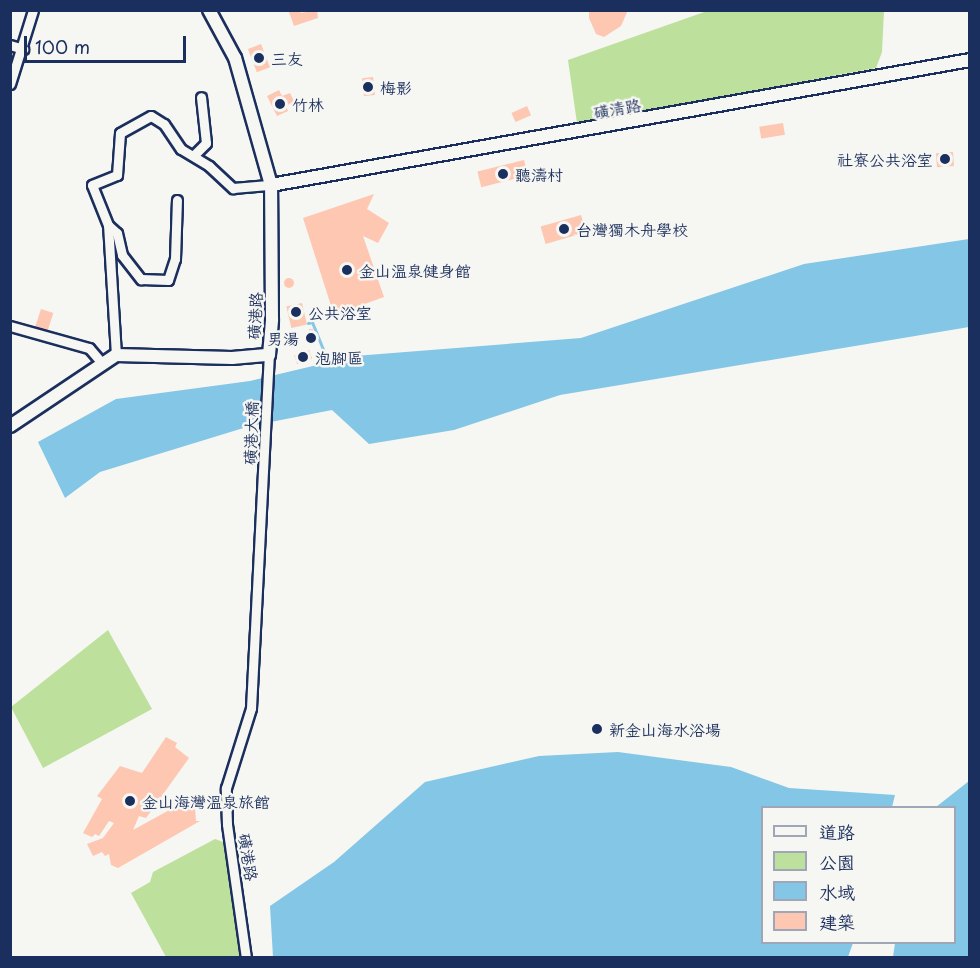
<!DOCTYPE html>
<meta charset="utf-8">
<style>
body{margin:0}
#map{position:relative;width:980px;height:968px;overflow:hidden;background:#f6f6f2;font-family:"Playpen Sans","LXGW WenKai TC",sans-serif}
div>[style]{position:absolute}
[style*='--x']{left:calc(var(--x)*1px);top:calc(var(--y)*1px);width:calc(var(--w)*1px);rotate:calc(var(--a)*1deg)}
.green>*{inset:0;background:#bde19c}
.water>*{inset:0;background:#84c6e5}
.stream>*{height:3px;margin:-1.5px;padding:0 1.5px;transform-origin:1.5px;border-radius:1.5px;background:#84c6e5}
.building>*{inset:0;background:#fec7b2;transform-origin:0 0}
.round{border-radius:50%}
.roads{filter:drop-shadow(2px 0 #1b2f5e) drop-shadow(-2px 0 #1b2f5e) drop-shadow(0 2px #1b2f5e) drop-shadow(0 -2px #1b2f5e)}
.minor>*{height:9px;margin:-4.5px;padding:0 4.5px;transform-origin:4.5px;border-radius:4.5px;background:#f6f6f2}
.tertiary>*{height:12px;margin:-6px;padding:0 6px;transform-origin:6px;border-radius:6px;background:#f6f6f2}
.dots>*{width:16px;height:16px;translate:-50% -50%;box-sizing:border-box;border:3px solid #f6f6f2;border-radius:50%}
span{translate:-50% -50%;white-space:nowrap;text-align:center;line-height:1.15;-webkit-text-stroke:5px #f6f6f2;paint-order:stroke}
.poi-label{font-size:16px;color:#1b2f5e}
.left{translate:0 -50%;text-align:left}
.right{translate:-100% -50%;text-align:right}
.street-label{font-size:16px;color:#1b2f5e}
.frame{position:absolute;inset:0;border:12px solid #1b2f5e;pointer-events:none}
.legend{position:absolute;left:761px;top:806px;width:195px;height:138px;box-sizing:border-box;background:#f6f6f2;border:2px solid #9ea6b7;margin:0;padding:8px 10px;list-style:none;font-size:18px;color:#1b2f5e}
.legend li{display:flex;align-items:center;gap:12px;height:30px}
.legend b{width:30px;border:2px solid #9ea6b7}
.scale{position:absolute;left:24px;top:36px;width:162px;height:27px;box-sizing:border-box;border:3px solid #1b2f5e;border-top:0;padding-left:8px;font-size:18px;line-height:21px;white-space:nowrap;color:#1b2f5e;-webkit-text-stroke:4px #f6f6f2;paint-order:stroke}
</style>
<div id="map">
<div class="green">
<i style="clip-path:polygon(710px 10px,884px 11px,882px 52px,876px 68px,577px 123px,568px 60px)"></i>
<i style="clip-path:polygon(108px 630px,152px 709px,43px 768px,11px 707px)"></i>
<i style="clip-path:polygon(215px 839px,226px 843px,240px 957px,166px 957px,131px 893px,150px 882px,153px 872px)"></i>
</div>
<div class="water">
<i style="clip-path:polygon(969px 239px,969px 327px,560px 395px,454px 430px,369px 444px,332px 410px,250px 426px,100px 472px,65px 498px,38px 442px,116px 399px,250px 381px,355px 356px,581px 338px,804px 264px)"></i>
<i style="clip-path:polygon(618px 752px,731px 767px,789px 788px,895px 795px,892px 807px,762px 808px,762px 942px,853px 943px,848px 957px,273px 957px,270px 906px,334px 862px,425px 782px,539px 756px)"></i>
<i style="clip-path:polygon(969px 781px,969px 957px,893px 957px,895px 943px,954px 942px,954px 808px,936px 807px)"></i>
</div>
<div class="stream">
<i style="--x:308;--y:323;--w:4;--a:-14"></i>
<i style="--x:312;--y:322;--w:35;--a:68"></i>
</div>
<div class="building">
<i style="clip-path:polygon(300px 10px,301px 13px,317px 10px,318px 18px,294px 26px,289px 12px)"></i>
<i style="clip-path:polygon(589px 10px,628px 10px,621px 26px,604px 37px,596px 34px,589px 18px)"></i>
<i style="left:261px;top:44px;width:25px;height:14px;rotate:69deg"></i>
<i style="left:373px;top:77px;width:18px;height:11px;rotate:84deg"></i>
<i style="clip-path:polygon(279px 90px,282px 96px,290px 93px,294px 101px,286px 106px,288px 111px,277px 116px,267px 96px)"></i>
<i style="left:527px;top:106px;width:10px;height:17px;rotate:66deg"></i>
<i style="left:783px;top:123px;width:12px;height:24px;rotate:81deg"></i>
<i style="left:953px;top:152px;width:14px;height:17px;rotate:86deg"></i>
<i style="left:524px;top:160px;width:16px;height:48px;rotate:76deg"></i>
<i style="clip-path:polygon(374px 194px,367px 209px,389px 223px,378px 243px,363px 236px,384px 297px,334px 315px,303px 218px)"></i>
<i style="left:581px;top:215px;width:18px;height:42px;rotate:74deg"></i>
<i class="round" style="left:284px;top:278px;width:10px;height:10px"></i>
<i style="left:302px;top:303px;width:22px;height:16px;rotate:77deg"></i>
<i style="left:41px;top:309px;width:13px;height:21px;rotate:18deg"></i>
<i style="clip-path:polygon(309px 329px,313px 329px,314px 341px,308px 342px)"></i>
<i style="left:309px;top:350px;width:9px;height:16px;rotate:69deg"></i>
<i style="clip-path:polygon(166px 737px,177px 743px,175px 747px,189px 758px,146px 818px,139px 816px,133px 830px,193px 797px,195px 803px,203px 799px,205px 803px,195px 808px,196px 821px,200px 821px,118px 868px,111px 865px,109px 854px,105px 856px,102px 852px,93px 856px,87px 844px,103px 838px,114px 823px,109px 821px,99px 836px,95px 834px,92px 837px,83px 833px,102px 799px,97px 796px,120px 766px,142px 773px)"></i>
</div>
<div class="roads">
<div class="minor">
<i style="--x:10;--y:45;--w:14;--a:17"></i>
<i style="--x:10;--y:84;--w:77;--a:-72.7"></i>
<i style="--x:194;--y:155;--w:17;--a:-45"></i>
<i style="--x:206;--y:143;--w:46;--a:-96.2"></i>
<i style="--x:108;--y:225;--w:12;--a:42"></i>
<i style="--x:117;--y:233;--w:23;--a:77"></i>
<i style="--x:122;--y:255;--w:31;--a:52"></i>
<i style="--x:141;--y:279;--w:27;--a:2"></i>
<i style="--x:168;--y:280;--w:22;--a:-72"></i>
<i style="--x:175;--y:259;--w:59;--a:-88.1"></i>
<i style="--x:10;--y:326;--w:82;--a:15.6"></i>
<i style="--x:89;--y:348;--w:20;--a:49"></i>
<i style="--x:116;--y:355;--w:130;--a:-93.5"></i>
<i style="--x:108;--y:225;--w:43;--a:-111.8"></i>
<i style="--x:92;--y:185;--w:27;--a:-22"></i>
<i style="--x:117;--y:175;--w:42;--a:-85.9"></i>
<i style="--x:120;--y:133;--w:35;--a:-29"></i>
<i style="--x:151;--y:116;--w:15;--a:32"></i>
<i style="--x:164;--y:124;--w:30;--a:56"></i>
<i style="--x:181;--y:149;--w:33;--a:31"></i>
<i style="--x:209;--y:166;--w:33;--a:43"></i>
<i style="--x:233;--y:188;--w:38;--a:-5"></i>
<i style="--x:246;--y:958;--w:135;--a:-98.1"></i>
<i style="--x:227;--y:824;--w:36;--a:-92"></i>
<i style="--x:226;--y:788;--w:84;--a:-72.6"></i>
<i style="--x:251;--y:708;--w:353;--a:-87.1"></i>
</div>
<div class="tertiary">
<i style="--x:271;--y:185;--w:710;--a:-10.14"></i>
<i style="--x:10;--y:426;--w:128;--a:-33.8"></i>
<i style="--x:116;--y:355;--w:116;--a:1.5"></i>
<i style="--x:232;--y:358;--w:37;--a:-5"></i>
<i style="--x:269;--y:355;--w:36;--a:-85"></i>
<i style="--x:272;--y:319;--w:134;--a:-90.4"></i>
<i style="--x:271;--y:185;--w:132;--a:-105.8"></i>
<i style="--x:235;--y:58;--w:55;--a:-118.4"></i>
</div>
</div>
<div class="dots">
<i style="left:259px;top:58px;background:#1b2f5e"></i>
<i style="left:368px;top:87px;background:#1b2f5e"></i>
<i style="left:280px;top:104px;background:#1b2f5e"></i>
<i style="left:945px;top:159px;background:#1b2f5e"></i>
<i style="left:503px;top:174px;background:#1b2f5e"></i>
<i style="left:564px;top:229px;background:#1b2f5e"></i>
<i style="left:347px;top:270px;background:#1b2f5e"></i>
<i style="left:296px;top:312px;background:#1b2f5e"></i>
<i style="left:311px;top:338px;background:#1b2f5e"></i>
<i style="left:303px;top:357px;background:#1b2f5e"></i>
<i style="left:597px;top:729px;background:#1b2f5e"></i>
<i style="left:130px;top:801px;background:#1b2f5e"></i>
</div>
<div class="poi-label">
<span class="left" style="left:271px;top:58px">三友</span>
<span class="left" style="left:380px;top:87px">梅影</span>
<span class="left" style="left:292px;top:104px">竹林</span>
<span class="right" style="left:933px;top:159px">社寮公共浴室</span>
<span class="left" style="left:515px;top:174px">聽濤村</span>
<span class="left" style="left:576px;top:229px">台灣獨木舟學校</span>
<span class="left" style="left:359px;top:270px">金山溫泉健身館</span>
<span class="left" style="left:308px;top:312px">公共浴室</span>
<span class="right" style="left:299px;top:338px">男湯</span>
<span class="left" style="left:315px;top:357px">泡腳區</span>
<span class="left" style="left:609px;top:729px">新金山海水浴場</span>
<span class="left" style="left:142px;top:801px">金山海灣溫泉旅館</span>
</div>
<div class="street-label">
<span style="left:617px;top:108px;rotate:-10deg">磺清路</span>
<span style="left:254px;top:316px;rotate:-87deg">磺港路</span>
<span style="left:250px;top:433px;rotate:-88deg">磺港大橋</span>
<span style="left:249px;top:857px;rotate:81deg">磺港路</span>
</div>
<div class="frame"></div>
<ul class="legend">
<li><b style="height:8px;background:#f6f6f2"></b>道路</li>
<li><b style="height:16px;background:#bde19c"></b>公園</li>
<li><b style="height:16px;background:#84c6e5"></b>水域</li>
<li><b style="height:16px;background:#fec7b2"></b>建築</li>
</ul>
<div class="scale">100 m</div>
</div>
